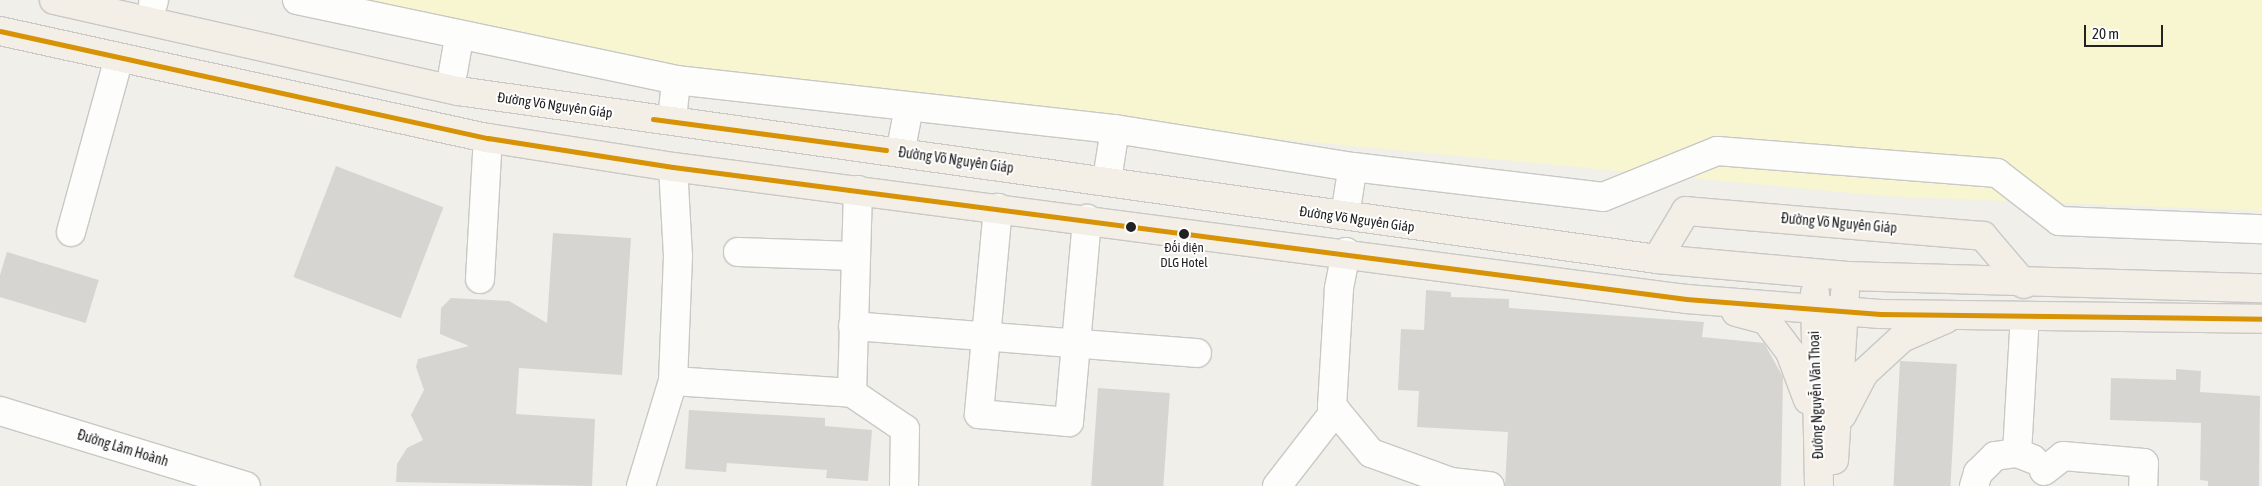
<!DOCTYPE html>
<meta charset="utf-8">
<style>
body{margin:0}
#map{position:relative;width:2262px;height:486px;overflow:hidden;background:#f0efea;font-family:"Asap Condensed",sans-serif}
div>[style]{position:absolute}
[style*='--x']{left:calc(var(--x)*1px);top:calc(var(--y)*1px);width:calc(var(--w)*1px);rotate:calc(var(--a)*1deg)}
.sand>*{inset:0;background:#f8f6d0}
.building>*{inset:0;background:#d7d5d1;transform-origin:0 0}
.roads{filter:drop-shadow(1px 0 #c9c8c6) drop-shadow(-1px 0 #c9c8c6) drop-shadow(0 1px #c9c8c6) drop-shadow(0 -1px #c9c8c6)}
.minor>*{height:28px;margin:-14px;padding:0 14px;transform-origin:14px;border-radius:14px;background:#fdfdfc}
.major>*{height:28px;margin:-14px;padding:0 14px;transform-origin:14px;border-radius:14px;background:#f3efe6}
.bus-1>*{height:5px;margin:-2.5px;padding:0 2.5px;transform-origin:2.5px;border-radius:2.5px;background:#d79205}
.dots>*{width:14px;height:14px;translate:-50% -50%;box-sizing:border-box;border:2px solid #fff;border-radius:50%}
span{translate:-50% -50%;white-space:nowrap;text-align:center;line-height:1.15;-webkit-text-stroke:4px #fff;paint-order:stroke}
.bus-label{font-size:13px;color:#222}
.street-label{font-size:14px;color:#222}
.scale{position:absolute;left:2084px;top:25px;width:79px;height:22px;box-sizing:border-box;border:2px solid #222;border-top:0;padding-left:6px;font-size:15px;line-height:18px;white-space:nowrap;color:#222;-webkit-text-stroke:4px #fff;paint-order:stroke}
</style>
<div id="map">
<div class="sand">
<i style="clip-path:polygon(326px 0,2262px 0,2262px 211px,1885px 196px,1130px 125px,592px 60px)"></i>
</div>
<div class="building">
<i style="left:336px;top:166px;width:115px;height:119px;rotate:21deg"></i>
<i style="clip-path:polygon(553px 233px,631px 238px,622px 375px,519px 368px,516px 414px,595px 419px,592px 486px,396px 482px,397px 464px,407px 448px,423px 440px,411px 415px,424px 390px,416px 367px,418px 359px,469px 346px,440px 334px,441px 308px,451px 298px,509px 301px,547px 323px)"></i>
<i style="left:7px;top:252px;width:96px;height:45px;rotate:17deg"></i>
<i style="clip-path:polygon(1426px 290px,1451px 292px,1451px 297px,1509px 299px,1509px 308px,1704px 322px,1702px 337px,1764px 343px,1783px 377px,1781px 486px,1505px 486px,1508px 432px,1417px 427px,1419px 391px,1398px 390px,1401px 329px,1424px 330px)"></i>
<i style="left:1900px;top:361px;width:57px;height:125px;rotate:3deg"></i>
<i style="clip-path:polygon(2176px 369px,2201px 371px,2200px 392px,2260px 396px,2259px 486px,2208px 486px,2208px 481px,2200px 480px,2201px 423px,2110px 420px,2111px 378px,2176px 380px)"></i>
<i style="left:1098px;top:388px;width:72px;height:98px;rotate:4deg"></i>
<i style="clip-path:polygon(689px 410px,825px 418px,825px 426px,872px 430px,868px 481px,826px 478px,827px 470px,727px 463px,726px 472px,685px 469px)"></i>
</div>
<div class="roads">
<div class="minor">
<i style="--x:297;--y:0;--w:387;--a:11.9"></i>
<i style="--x:676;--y:80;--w:442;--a:6.4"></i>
<i style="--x:1115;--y:129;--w:241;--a:9.1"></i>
<i style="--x:1353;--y:167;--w:252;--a:6.8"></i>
<i style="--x:1603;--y:197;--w:123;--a:-22"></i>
<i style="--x:1717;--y:151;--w:281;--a:4.5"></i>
<i style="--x:1997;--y:173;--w:78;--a:37.7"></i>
<i style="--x:2059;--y:221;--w:203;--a:2.3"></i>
<i style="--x:153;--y:4;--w:4;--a:-76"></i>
<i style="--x:453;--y:72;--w:36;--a:-80"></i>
<i style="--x:673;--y:110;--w:30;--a:-84"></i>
<i style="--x:903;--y:138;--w:31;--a:-79"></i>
<i style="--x:1109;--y:167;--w:38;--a:-81"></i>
<i style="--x:1347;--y:203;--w:36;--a:-81"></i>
<i style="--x:998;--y:208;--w:207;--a:95.3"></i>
<i style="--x:979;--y:414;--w:90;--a:5.1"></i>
<i style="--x:1069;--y:422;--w:204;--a:-84.9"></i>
<i style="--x:71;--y:232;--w:180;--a:-74.6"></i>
<i style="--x:738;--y:252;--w:116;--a:2"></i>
<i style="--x:1346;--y:252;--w:38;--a:101"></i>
<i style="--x:1339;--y:289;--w:117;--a:93.4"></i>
<i style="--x:1332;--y:406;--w:61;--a:50.3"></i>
<i style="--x:1371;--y:453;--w:85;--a:19.9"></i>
<i style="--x:1451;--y:482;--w:39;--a:6"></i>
<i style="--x:480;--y:279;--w:141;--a:-86.8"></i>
<i style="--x:853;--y:326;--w:345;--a:4.5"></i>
<i style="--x:673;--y:381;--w:179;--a:3.8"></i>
<i style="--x:852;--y:393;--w:64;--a:34.2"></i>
<i style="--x:905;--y:429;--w:57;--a:91"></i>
<i style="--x:852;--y:393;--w:203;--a:-88.3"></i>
<i style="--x:0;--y:411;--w:257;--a:17"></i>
<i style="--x:2017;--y:453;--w:137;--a:-86.7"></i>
<i style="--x:2044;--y:471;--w:24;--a:-38"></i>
<i style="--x:2063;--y:456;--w:81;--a:4.9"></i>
<i style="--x:2144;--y:463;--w:23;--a:92"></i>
<i style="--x:641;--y:486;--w:110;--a:-73.1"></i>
<i style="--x:673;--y:381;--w:125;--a:-87.7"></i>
<i style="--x:678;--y:256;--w:89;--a:-93.2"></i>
<i style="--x:1277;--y:486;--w:96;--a:-52.2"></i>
<i style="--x:1974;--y:486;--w:14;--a:-73"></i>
<i style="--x:1978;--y:473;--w:24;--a:-45"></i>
<i style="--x:1995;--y:456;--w:22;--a:-8"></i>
<i style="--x:2017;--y:453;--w:17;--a:21"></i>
</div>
<div class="major">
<i style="--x:54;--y:0;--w:414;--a:12.7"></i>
<i style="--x:458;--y:91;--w:1211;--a:7.98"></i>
<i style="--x:1657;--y:259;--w:191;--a:5.1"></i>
<i style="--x:1847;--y:276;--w:415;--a:1.7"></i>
<i style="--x:0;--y:31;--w:500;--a:12.4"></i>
<i style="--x:488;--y:138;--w:187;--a:8.9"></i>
<i style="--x:673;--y:167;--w:1022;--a:7.42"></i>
<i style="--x:1686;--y:299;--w:195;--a:4.4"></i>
<i style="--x:1880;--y:314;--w:382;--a:0.7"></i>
<i style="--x:1657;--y:259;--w:56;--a:-58.9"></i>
<i style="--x:1686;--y:211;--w:298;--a:4.8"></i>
<i style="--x:1983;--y:236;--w:63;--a:49.5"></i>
<i style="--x:1815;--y:293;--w:193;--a:88.8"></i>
<i style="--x:1736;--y:312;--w:31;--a:15"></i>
<i style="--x:1766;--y:320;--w:40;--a:53"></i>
<i style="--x:1790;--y:352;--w:51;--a:69.4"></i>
<i style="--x:1842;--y:415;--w:47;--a:-62.4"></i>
<i style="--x:1864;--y:373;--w:52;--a:-42.6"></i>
<i style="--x:1902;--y:338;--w:48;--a:-23.4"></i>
<i style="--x:1834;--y:460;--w:167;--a:-86.2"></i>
</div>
</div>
<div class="bus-1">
<i style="--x:0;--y:31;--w:500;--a:12.4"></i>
<i style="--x:488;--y:138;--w:187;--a:8.9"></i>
<i style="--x:673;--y:167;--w:1022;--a:7.42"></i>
<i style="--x:1686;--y:299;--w:195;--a:4.4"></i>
<i style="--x:1880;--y:314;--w:382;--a:0.7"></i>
<i style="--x:653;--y:119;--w:235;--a:7.6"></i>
</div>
<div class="dots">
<i style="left:1131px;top:227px;background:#222"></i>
<i style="left:1184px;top:234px;background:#222"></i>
</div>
<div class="bus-label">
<span style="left:1184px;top:256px">Đối diện<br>DLG Hotel</span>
</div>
<div class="street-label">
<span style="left:555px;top:105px;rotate:8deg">Đường Võ Nguyên Giáp</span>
<span style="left:956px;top:160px;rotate:8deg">Đường Võ Nguyên Giáp</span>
<span style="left:1357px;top:219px;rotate:8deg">Đường Võ Nguyên Giáp</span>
<span style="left:1839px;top:223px;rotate:5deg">Đường Võ Nguyên Giáp</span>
<span style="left:1816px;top:395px;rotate:-92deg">Đường Nguyễn Văn Thoại</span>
<span style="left:123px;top:448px;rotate:17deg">Đường Lâm Hoành</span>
</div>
<div class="scale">20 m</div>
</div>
